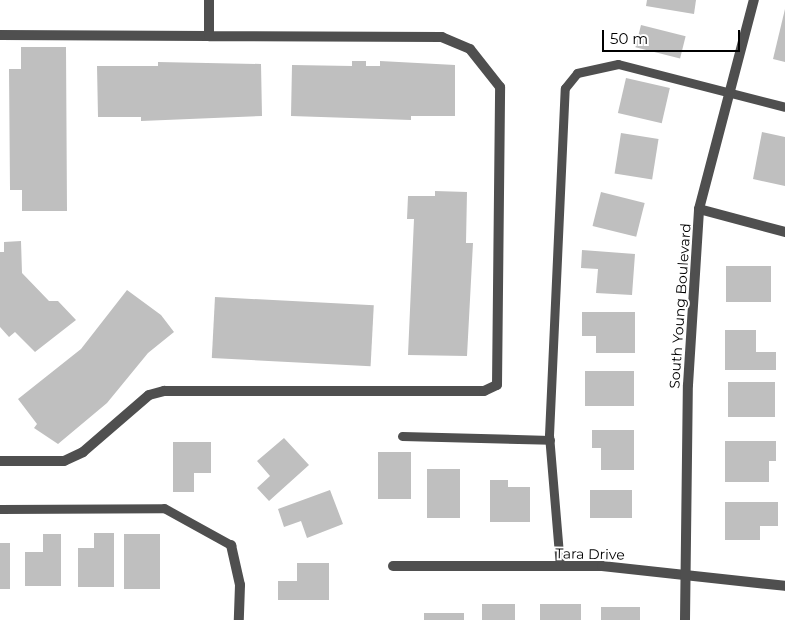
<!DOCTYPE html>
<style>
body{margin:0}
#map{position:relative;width:785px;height:620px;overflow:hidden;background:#fff;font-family:Montserrat,sans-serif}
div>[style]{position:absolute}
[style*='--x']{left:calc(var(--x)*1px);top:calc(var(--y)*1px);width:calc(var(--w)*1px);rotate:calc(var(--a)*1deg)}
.building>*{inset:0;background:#bfbfbf;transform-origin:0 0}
.service>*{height:9px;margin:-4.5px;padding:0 4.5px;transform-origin:4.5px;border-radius:4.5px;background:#4f4f4f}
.minor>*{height:10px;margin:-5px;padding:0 5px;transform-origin:5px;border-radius:5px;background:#4f4f4f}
span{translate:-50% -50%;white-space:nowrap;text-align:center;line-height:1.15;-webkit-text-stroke:4px #fff;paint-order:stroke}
.street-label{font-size:14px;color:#000}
.scale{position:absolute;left:602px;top:30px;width:138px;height:22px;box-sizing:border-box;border:2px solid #000;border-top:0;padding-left:6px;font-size:15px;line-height:18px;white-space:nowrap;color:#000;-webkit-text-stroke:4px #fff;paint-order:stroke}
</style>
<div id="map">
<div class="building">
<i style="clip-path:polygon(647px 0,696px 0,694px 14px,646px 6px)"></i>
<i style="clip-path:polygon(785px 9px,785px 62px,773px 59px)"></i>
<i style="left:641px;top:25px;width:46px;height:23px;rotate:14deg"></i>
<i style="clip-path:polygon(21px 47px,66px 47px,67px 211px,22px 211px,22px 190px,10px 190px,9px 69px,21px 69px)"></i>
<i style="clip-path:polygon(352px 61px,366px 61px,366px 66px,380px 66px,380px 61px,455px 65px,455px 116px,411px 116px,411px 120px,291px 116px,292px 65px,352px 66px)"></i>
<i style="clip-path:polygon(158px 62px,261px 64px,262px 116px,141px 121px,141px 117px,98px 117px,97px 66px,158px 66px)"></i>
<i style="left:626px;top:78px;width:45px;height:36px;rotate:13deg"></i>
<i style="clip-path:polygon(762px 132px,785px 137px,785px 186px,753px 179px)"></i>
<i style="left:621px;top:133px;width:38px;height:41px;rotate:9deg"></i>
<i style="clip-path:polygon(435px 191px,467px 192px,466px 243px,473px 243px,467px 356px,408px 355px,414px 219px,407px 219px,408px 196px,435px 196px)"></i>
<i style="left:601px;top:192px;width:45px;height:35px;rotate:14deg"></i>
<i style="clip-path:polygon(21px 241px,22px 273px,49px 301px,58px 301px,76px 320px,35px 352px,15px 332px,9px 337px,0 327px,0 252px,4px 252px,4px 242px)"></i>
<i style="clip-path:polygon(582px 250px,635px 254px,632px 295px,596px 293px,598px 269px,581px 268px)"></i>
<i style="left:726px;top:266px;width:45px;height:36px"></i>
<i style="clip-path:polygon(127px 290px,161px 315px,174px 332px,148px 353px,107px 403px,58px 444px,34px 428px,37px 424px,18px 399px,81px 349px)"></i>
<i style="left:215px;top:297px;width:159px;height:61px;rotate:3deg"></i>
<i style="clip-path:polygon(582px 312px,635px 312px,635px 353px,596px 353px,596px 336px,582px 336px)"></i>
<i style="clip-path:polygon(725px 330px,756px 330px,756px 352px,776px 352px,776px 370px,725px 370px)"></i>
<i style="left:585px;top:371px;width:49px;height:35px"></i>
<i style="left:728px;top:382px;width:47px;height:35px"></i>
<i style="clip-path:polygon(592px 430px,634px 430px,634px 470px,601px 470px,601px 448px,592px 448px)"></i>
<i style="clip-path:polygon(284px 438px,309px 465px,269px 501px,257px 488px,270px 476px,257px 461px)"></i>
<i style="clip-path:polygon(725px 441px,776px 441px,776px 461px,769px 461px,769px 482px,725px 482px)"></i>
<i style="clip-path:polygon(173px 442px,211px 442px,211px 473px,194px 473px,194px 492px,173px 492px)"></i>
<i style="left:378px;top:452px;width:33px;height:47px"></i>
<i style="left:427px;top:469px;width:33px;height:49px"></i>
<i style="clip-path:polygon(490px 480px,508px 480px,508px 487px,530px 487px,530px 522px,490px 522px)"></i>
<i style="clip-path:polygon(330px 490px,343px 524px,307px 538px,301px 521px,284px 527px,278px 509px)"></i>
<i style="left:590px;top:490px;width:42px;height:28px"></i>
<i style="clip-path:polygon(725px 502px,778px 502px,778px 526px,760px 526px,760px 540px,725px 540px)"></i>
<i style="clip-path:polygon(94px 533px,114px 533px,114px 587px,78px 587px,78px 548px,94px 548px)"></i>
<i style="clip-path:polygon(43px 534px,61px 534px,61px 586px,25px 586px,25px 552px,43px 552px)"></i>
<i style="left:124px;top:534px;width:36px;height:55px"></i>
<i style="left:0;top:543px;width:10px;height:46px"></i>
<i style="clip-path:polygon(297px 563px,329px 563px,329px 600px,278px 600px,278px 581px,297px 581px)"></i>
<i style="left:482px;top:604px;width:33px;height:16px"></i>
<i style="left:540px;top:604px;width:41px;height:16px"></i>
<i style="left:601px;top:607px;width:39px;height:13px"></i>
<i style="left:424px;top:613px;width:40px;height:7px"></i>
</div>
<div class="service">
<i style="--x:402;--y:436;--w:148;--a:1.5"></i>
<i style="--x:0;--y:509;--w:164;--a:-0.3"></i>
<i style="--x:164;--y:508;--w:77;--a:28.9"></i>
<i style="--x:560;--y:566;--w:131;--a:-94.8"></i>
<i style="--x:549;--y:435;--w:347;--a:-87.4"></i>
<i style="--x:565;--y:88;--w:19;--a:-51"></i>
<i style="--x:577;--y:73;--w:42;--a:-12.4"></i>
<i style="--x:618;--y:64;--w:172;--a:14.4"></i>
</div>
<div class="minor">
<i style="--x:0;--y:35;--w:209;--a:0.3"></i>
<i style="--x:209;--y:36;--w:36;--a:-90"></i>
<i style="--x:699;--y:209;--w:89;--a:15"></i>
<i style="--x:0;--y:461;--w:64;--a:0"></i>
<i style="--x:64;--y:461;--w:21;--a:-25"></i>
<i style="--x:83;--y:452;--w:87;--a:-40.8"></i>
<i style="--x:149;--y:395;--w:16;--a:-15"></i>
<i style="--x:164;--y:391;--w:320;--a:0"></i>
<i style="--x:484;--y:391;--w:14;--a:-25"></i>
<i style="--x:497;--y:385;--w:298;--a:-89.4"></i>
<i style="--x:500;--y:87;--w:48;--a:-128.3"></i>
<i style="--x:470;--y:49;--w:30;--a:-157"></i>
<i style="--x:442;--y:37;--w:233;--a:-179.8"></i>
<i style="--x:231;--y:545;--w:41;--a:77.3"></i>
<i style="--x:240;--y:585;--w:35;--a:92"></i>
<i style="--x:393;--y:566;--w:209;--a:0"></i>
<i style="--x:602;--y:566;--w:184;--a:6.2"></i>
<i style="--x:685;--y:620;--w:235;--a:-89.3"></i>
<i style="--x:688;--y:385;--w:176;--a:-86.4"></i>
<i style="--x:699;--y:209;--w:216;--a:-75.3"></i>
</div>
<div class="street-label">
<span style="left:680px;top:306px;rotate:-86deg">South Young Boulevard</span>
<span style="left:590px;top:554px;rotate:1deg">Tara Drive</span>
</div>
<div class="scale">50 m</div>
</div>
